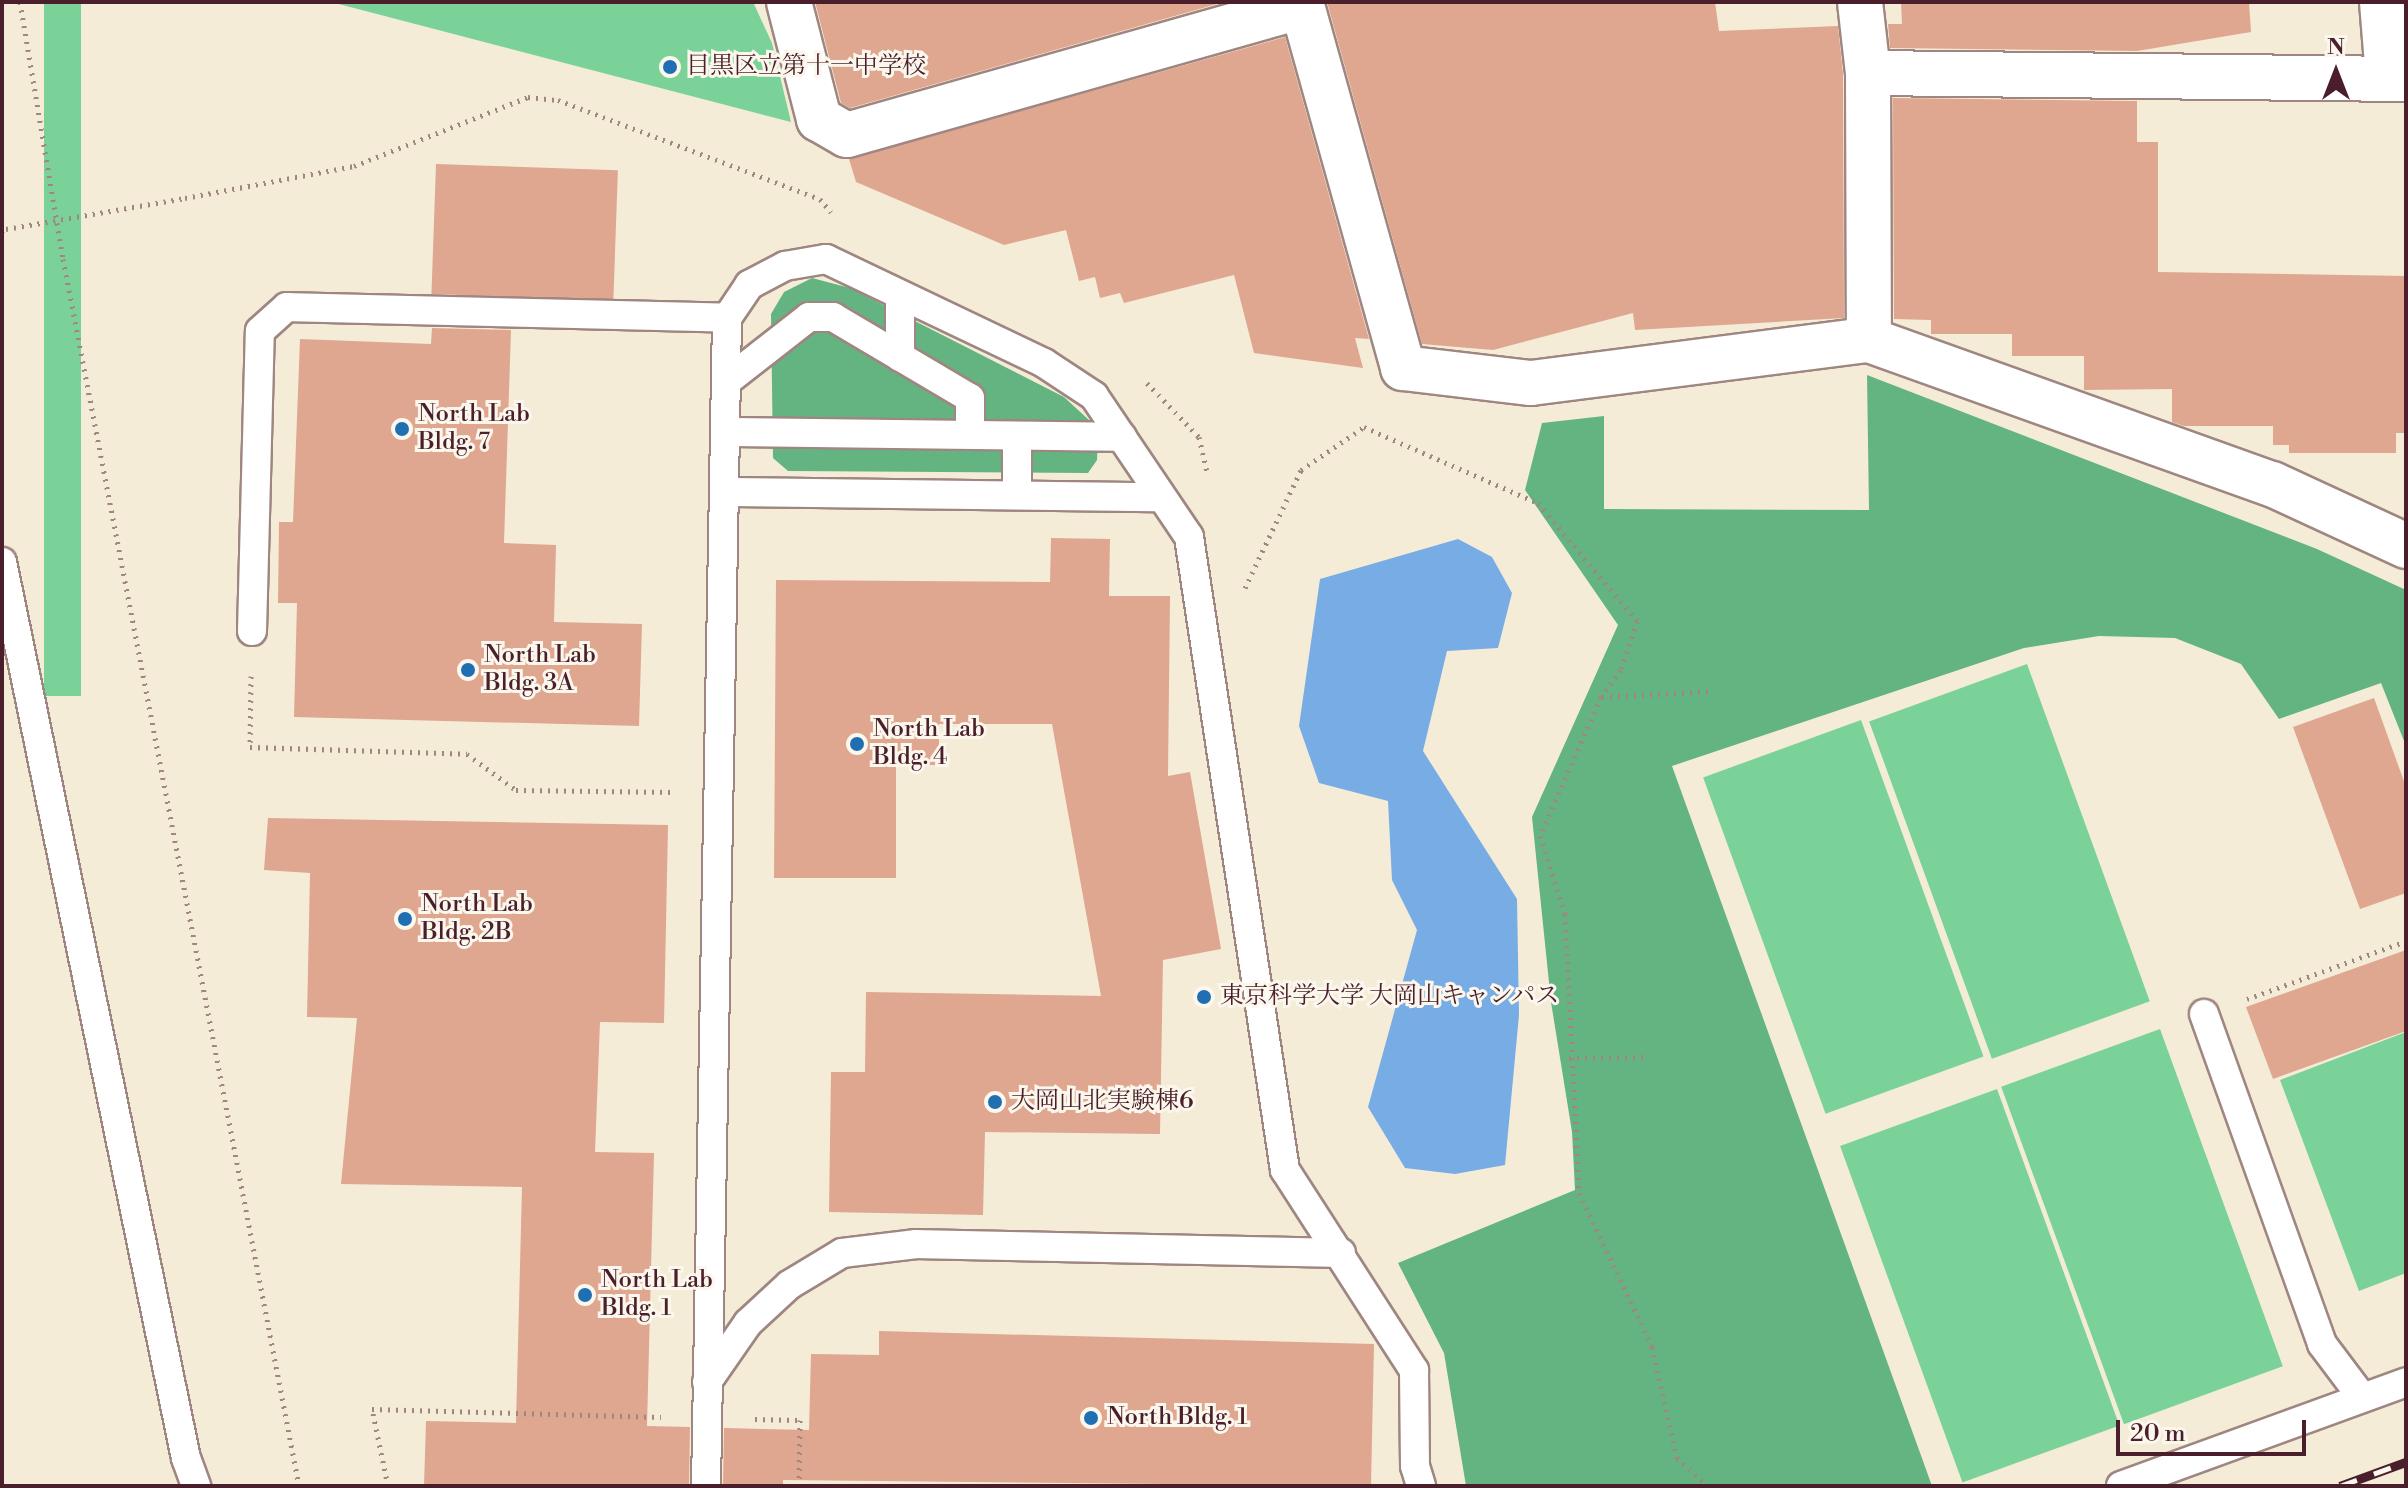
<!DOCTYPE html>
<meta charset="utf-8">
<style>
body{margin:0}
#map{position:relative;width:2408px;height:1488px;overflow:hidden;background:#f4ecd7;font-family:"Libre Bodoni","Noto Serif JP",serif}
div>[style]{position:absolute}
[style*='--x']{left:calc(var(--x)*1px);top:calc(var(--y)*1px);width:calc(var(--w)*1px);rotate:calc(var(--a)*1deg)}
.green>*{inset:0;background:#7ad298;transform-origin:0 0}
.forest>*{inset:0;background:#63b480}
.water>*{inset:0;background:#78ace5}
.building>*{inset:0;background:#dfa690;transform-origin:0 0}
.path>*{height:5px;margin-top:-2.5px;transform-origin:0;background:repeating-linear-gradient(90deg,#9f8681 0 2px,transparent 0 8px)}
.roads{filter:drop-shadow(2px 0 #9f8681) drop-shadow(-2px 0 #9f8681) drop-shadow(0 2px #9f8681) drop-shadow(0 -2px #9f8681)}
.service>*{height:28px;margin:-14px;padding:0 14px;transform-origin:14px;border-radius:14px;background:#fff}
.minor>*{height:44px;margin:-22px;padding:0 22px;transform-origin:22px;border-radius:22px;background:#fff}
.rail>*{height:9px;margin-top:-4.5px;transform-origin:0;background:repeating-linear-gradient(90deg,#fbf7ec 0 18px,#4a1f2b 0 36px);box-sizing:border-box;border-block:2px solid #4a1f2b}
.path-bridge>*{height:5px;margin-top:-2.5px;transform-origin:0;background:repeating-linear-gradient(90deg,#9f8681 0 2px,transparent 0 8px)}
.dots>*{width:22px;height:22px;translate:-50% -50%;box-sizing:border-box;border:4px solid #fbf7ec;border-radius:50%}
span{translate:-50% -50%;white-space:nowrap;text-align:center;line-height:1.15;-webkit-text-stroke:6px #fbf7ec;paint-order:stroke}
.poi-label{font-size:24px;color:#4a1f2b}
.left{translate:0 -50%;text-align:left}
.frame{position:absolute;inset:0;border:4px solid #4a1f2b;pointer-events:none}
.north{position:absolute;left:2296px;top:32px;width:80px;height:80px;-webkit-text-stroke:6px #fbf7ec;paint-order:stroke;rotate:0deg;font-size:22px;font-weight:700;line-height:32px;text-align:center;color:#4a1f2b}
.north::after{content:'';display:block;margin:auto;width:28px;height:36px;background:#4a1f2b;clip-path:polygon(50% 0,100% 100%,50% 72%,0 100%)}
.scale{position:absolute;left:2116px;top:1420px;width:190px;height:36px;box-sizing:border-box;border:4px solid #4a1f2b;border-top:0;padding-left:10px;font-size:24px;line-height:28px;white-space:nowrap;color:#4a1f2b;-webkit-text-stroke:6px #fbf7ec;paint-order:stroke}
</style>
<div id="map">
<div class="green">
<i style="left:44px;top:2px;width:37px;height:694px"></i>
<i style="clip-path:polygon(331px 2px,753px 2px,772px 43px,791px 122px)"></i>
<i style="left:2027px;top:664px;width:359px;height:168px;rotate:70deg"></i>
<i style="left:1861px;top:720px;width:358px;height:168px;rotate:70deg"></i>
<i style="left:2160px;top:1029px;width:359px;height:169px;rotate:70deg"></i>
<i style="clip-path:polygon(2406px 1032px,2406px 1273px,2359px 1291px,2280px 1080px)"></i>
<i style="left:1997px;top:1089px;width:358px;height:167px;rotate:70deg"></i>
</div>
<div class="forest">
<i style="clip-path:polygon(812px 278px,850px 288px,1064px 397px,1090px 421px,1098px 437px,1097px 460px,1088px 473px,788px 471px,773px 458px,771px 314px,784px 292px)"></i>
<i style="clip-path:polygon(1867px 375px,2317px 549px,2406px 590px,2406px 746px,2381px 683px,2279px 719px,2241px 664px,2175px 638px,2099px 636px,2024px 648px,1672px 766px,1932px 1486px,1466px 1486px,1444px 1353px,1398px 1263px,1575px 1190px,1572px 1132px,1551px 1002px,1532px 817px,1618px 625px,1525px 490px,1542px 423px,1604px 416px,1604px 509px,1869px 510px)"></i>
</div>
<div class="water">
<i style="clip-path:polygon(1458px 539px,1492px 557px,1512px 593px,1498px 648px,1447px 651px,1423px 751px,1517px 899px,1519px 1015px,1505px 1165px,1455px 1174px,1405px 1168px,1368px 1107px,1417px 930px,1392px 880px,1388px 801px,1319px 783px,1299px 726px,1320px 579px)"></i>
</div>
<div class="building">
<i style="clip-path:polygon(815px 2px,1224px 2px,850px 108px,841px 103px)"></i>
<i style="clip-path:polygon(1327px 2px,1715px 2px,1719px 31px,1838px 26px,1843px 74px,1844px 318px,1635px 330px,1633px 313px,1493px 350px,1422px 344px)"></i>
<i style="clip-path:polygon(1901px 2px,2249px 2px,2251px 32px,2137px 51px,1890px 48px,1888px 24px,1902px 24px)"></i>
<i style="clip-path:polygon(1285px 37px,1369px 339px,1355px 338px,1363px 368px,1254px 353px,1234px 275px,1124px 303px,1120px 293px,1100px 298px,1095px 277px,1079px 281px,1066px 230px,1004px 245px,856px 182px,849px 159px)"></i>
<i style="clip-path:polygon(1893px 98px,2137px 101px,2137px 142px,2158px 142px,2158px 272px,2406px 276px,2406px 433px,2396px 433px,2396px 453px,2289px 453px,2289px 445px,2273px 445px,2273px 426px,2184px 426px,2172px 422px,2172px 389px,2084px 390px,2084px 356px,2012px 356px,2012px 334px,1931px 334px,1931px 320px,1894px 319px)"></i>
<i style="left:436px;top:164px;width:182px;height:130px;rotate:2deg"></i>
<i style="clip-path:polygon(432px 328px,511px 330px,504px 543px,556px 545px,554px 622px,642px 624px,639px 726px,294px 717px,297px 603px,278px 603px,279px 522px,293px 522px,300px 339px,431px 344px)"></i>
<i style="clip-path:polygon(1051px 538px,1110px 539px,1109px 596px,1170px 596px,1168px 776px,1190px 772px,1221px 949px,1163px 960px,1160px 1134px,985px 1132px,983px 1215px,829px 1212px,831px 1072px,865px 1072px,866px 992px,1101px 996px,1052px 724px,939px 724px,939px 765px,896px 765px,896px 878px,774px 878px,776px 580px,1050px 582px)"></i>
<i style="clip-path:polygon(2374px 698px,2406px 787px,2406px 893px,2360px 909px,2293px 727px)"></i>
<i style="clip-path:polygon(268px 818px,668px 825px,664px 1023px,600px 1022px,595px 1152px,654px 1153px,647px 1426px,690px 1427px,689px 1486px,424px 1486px,426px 1421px,516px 1423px,522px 1187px,341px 1184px,357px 1018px,307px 1017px,310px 873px,264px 870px)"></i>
<i style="clip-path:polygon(2406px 950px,2406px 1031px,2273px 1079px,2246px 1007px)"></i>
<i style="clip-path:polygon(879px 1331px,1374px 1344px,1371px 1486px,783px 1480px,783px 1486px,723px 1486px,724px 1428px,809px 1430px,811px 1354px,879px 1355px)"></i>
</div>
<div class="path">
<i style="--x:20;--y:2;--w:261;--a:80.5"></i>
<i style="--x:63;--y:259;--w:1249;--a:79.11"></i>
<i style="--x:185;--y:198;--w:172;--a:-10.7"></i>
<i style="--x:354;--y:166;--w:187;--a:-21.6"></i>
<i style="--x:528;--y:97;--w:30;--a:6"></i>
<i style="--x:558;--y:100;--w:280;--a:20.7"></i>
<i style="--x:820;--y:199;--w:17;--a:50"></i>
<i style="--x:2;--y:230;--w:4;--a:-14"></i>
<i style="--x:1147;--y:383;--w:75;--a:46.1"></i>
<i style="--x:1199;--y:437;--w:39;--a:77"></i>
<i style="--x:1245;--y:588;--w:131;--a:-64.6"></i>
<i style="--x:1301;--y:470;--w:76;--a:-34.3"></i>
<i style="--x:1364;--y:427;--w:190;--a:23.6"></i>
<i style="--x:1538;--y:503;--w:154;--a:50"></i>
<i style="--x:1637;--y:621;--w:52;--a:108.1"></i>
<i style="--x:1621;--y:670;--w:34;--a:127"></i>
<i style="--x:1601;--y:697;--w:152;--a:113.7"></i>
<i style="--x:1540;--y:836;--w:82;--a:72.2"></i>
<i style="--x:1565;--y:914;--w:279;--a:87.1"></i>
<i style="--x:1579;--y:1193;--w:170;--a:64.6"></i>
<i style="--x:1652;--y:1347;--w:114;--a:77.3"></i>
<i style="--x:1677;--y:1458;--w:41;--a:43"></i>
<i style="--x:251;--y:676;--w:71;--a:90.8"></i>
<i style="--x:250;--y:747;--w:217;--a:1.8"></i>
<i style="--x:467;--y:754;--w:61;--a:36.3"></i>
<i style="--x:516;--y:790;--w:157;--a:0.7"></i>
<i style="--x:1602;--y:697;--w:112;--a:-3.1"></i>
<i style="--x:2247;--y:999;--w:169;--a:-20"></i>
<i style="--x:1569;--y:1058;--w:75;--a:-0.8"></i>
<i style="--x:755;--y:1419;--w:45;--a:1.3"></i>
<i style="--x:800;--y:1420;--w:66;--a:90.9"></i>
<i style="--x:388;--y:1486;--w:79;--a:-101.7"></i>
<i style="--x:372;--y:1409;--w:289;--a:1.6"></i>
</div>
<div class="roads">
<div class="service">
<i style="--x:900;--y:295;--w:62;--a:90"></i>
<i style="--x:727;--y:381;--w:104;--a:-38"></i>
<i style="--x:809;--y:317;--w:24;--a:0"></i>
<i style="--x:833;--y:317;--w:159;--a:30.6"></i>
<i style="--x:970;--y:398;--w:36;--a:90"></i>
<i style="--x:726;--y:432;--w:396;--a:0.7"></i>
<i style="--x:1017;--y:436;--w:59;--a:90"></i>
<i style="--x:726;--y:492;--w:435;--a:0.7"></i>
<i style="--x:2;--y:562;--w:915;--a:78.4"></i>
<i style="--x:186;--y:1458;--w:30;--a:70"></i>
<i style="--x:252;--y:631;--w:300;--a:-88.5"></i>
<i style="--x:260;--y:331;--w:36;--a:-42"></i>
<i style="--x:287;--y:307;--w:440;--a:1.4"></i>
<i style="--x:2204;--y:1014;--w:350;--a:70.3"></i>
<i style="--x:2322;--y:1344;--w:66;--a:53"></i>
<i style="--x:707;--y:1382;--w:72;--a:-55.2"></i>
<i style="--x:748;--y:1323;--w:56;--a:-42.8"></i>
<i style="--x:789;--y:1285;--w:62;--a:-31.1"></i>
<i style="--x:842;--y:1253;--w:75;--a:-6.9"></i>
<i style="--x:916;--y:1244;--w:425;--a:1.2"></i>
<i style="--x:706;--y:1486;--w:1168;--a:-88.97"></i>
<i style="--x:727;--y:318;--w:40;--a:-56"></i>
<i style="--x:749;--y:285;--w:41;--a:-27.8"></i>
<i style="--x:785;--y:266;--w:42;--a:-9.7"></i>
<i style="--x:826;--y:259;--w:242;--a:25.5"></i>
<i style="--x:1044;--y:363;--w:60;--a:33.4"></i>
<i style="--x:1094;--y:396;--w:170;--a:56"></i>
<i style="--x:1189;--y:537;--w:640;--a:81.38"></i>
<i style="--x:1285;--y:1170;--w:238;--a:57.2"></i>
<i style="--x:1414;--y:1370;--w:96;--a:89.4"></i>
<i style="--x:1415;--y:1466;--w:21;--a:73"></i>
<i style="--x:2121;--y:1486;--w:303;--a:-20"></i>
</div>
<div class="minor">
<i style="--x:789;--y:2;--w:121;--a:75.6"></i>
<i style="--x:819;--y:119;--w:32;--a:30"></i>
<i style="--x:847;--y:135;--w:473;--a:-15.8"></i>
<i style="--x:1301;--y:2;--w:380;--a:74.4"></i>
<i style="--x:1403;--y:368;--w:129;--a:6.7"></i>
<i style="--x:1531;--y:383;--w:341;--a:-7.3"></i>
<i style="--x:1869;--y:340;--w:428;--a:19.7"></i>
<i style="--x:2272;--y:484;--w:148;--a:24.8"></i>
<i style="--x:1860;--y:2;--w:71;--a:83.6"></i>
<i style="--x:1868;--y:73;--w:267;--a:89.8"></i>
<i style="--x:2382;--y:2;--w:74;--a:85.4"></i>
<i style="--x:1868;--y:73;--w:538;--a:0.64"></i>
</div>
</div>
<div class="rail">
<i style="--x:2340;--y:1486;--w:70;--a:-20"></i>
</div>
<div class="path-bridge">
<i style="--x:6;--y:229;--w:182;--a:-9.8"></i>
</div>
<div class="dots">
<i style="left:670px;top:67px;background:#1f6fb2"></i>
<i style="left:402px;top:429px;background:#1f6fb2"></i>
<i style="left:468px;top:670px;background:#1f6fb2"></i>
<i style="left:857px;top:744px;background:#1f6fb2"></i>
<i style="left:405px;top:919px;background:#1f6fb2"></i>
<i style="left:1204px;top:997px;background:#1f6fb2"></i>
<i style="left:995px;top:1102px;background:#1f6fb2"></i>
<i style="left:585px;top:1295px;background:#1f6fb2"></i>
<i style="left:1091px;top:1418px;background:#1f6fb2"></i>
</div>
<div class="poi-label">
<span class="left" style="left:686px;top:67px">目黒区立第十一中学校</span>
<span class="left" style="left:418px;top:429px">North Lab<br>Bldg. 7</span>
<span class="left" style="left:484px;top:670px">North Lab<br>Bldg. 3A</span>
<span class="left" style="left:873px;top:744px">North Lab<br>Bldg. 4</span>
<span class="left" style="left:421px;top:919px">North Lab<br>Bldg. 2B</span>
<span class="left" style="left:1220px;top:997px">東京科学大学 大岡山キャンパス</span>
<span class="left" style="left:1011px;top:1102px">大岡山北実験棟6</span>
<span class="left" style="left:601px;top:1295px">North Lab<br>Bldg. 1</span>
<span class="left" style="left:1107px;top:1418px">North Bldg. 1</span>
</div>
<div class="frame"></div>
<div class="north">N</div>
<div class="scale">20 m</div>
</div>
